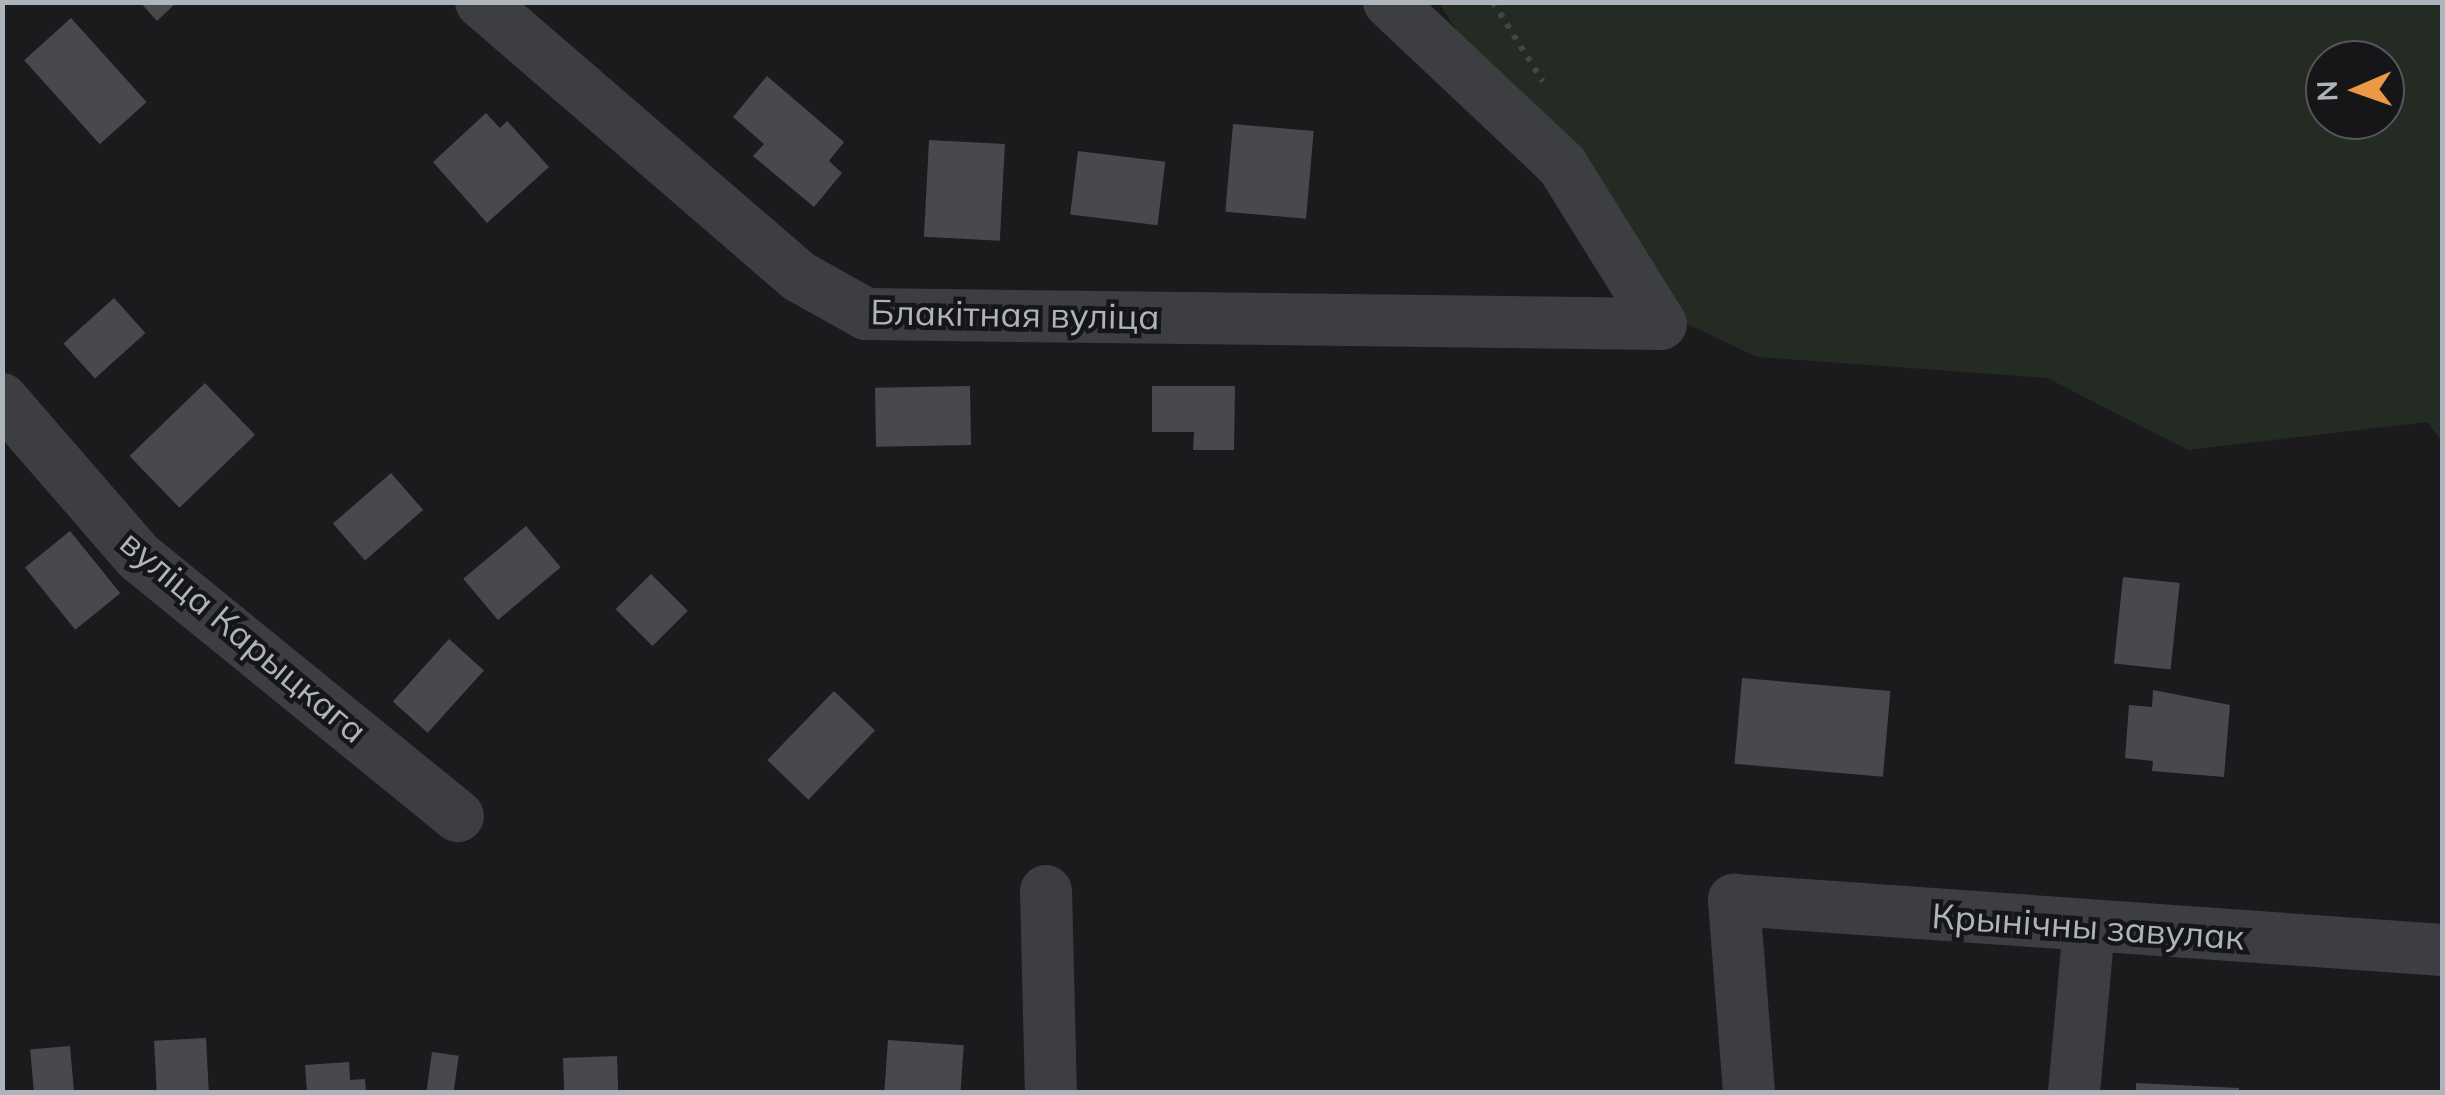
<!DOCTYPE html>
<meta charset="utf-8">
<style>
body{margin:0}
#map{position:relative;width:2445px;height:1095px;overflow:hidden;background:#1b1b1d;font-family:Mulish,sans-serif}
div>[style]{position:absolute}
[style*='--x']{left:calc(var(--x)*1px);top:calc(var(--y)*1px);width:calc(var(--w)*1px);rotate:calc(var(--a)*1deg)}
.green>*{inset:0;background:#232b22}
.building>*{inset:0;background:#48494d;transform-origin:0 0}
.path>*{height:6px;margin-top:-3px;transform-origin:0;background:repeating-linear-gradient(90deg,#424549 0 5px,transparent 0 13px)}
.minor>*{height:52px;margin:-26px;padding:0 26px;transform-origin:26px;border-radius:26px;background:#3c3e42}
span{translate:-50% -50%;white-space:nowrap;text-align:center;line-height:1.15;-webkit-text-stroke:9px #161618;paint-order:stroke}
.street-label{font-size:35px;color:#aeb4bc}
.frame{position:absolute;inset:0;border:5px solid #aeb4bc;pointer-events:none}
.north{position:absolute;left:2305px;top:40px;width:100px;height:100px;box-sizing:border-box;background:#161618;border:2px solid #53555a;border-radius:50%;rotate:268deg;font-size:28px;font-weight:700;line-height:40px;text-align:center;color:#aeb4bc}
.north::after{content:'';display:block;margin:auto;width:35px;height:45px;background:#ed9843;clip-path:polygon(50% 0,100% 100%,50% 72%,0 100%)}
</style>
<div id="map">
<div class="green">
<i style="clip-path:polygon(evenodd,1439px 3px,2442px 3px,2442px 442px,2427px 422px,2188px 450px,2047px 378px,1757px 357px,1628px 296px,1439px 3px,2325px 60px,2385px 60px,2385px 120px,2325px 120px,2325px 60px)"></i>
</div>
<div class="building">
<i style="clip-path:polygon(140px 2px,177px 2px,157px 21px)"></i>
<i style="left:71px;top:18px;width:113px;height:63px;rotate:48deg"></i>
<i style="clip-path:polygon(767px 76px,844px 142px,829px 161px,842px 173px,814px 207px,753px 156px,764px 144px,733px 117px)"></i>
<i style="clip-path:polygon(486px 113px,500px 128px,507px 121px,549px 167px,487px 223px,433px 162px)"></i>
<i style="left:1233px;top:124px;width:81px;height:88px;rotate:5deg"></i>
<i style="left:929px;top:140px;width:76px;height:97px;rotate:3deg"></i>
<i style="left:1078px;top:151px;width:88px;height:64px;rotate:7deg"></i>
<i style="left:114px;top:298px;width:47px;height:68px;rotate:48deg"></i>
<i style="left:205px;top:383px;width:72px;height:105px;rotate:46deg"></i>
<i style="left:970px;top:386px;width:59px;height:95px;rotate:89deg"></i>
<i style="clip-path:polygon(1152px 386px,1235px 386px,1234px 450px,1193px 450px,1194px 432px,1152px 432px)"></i>
<i style="left:391px;top:473px;width:49px;height:77px;rotate:49deg"></i>
<i style="left:526px;top:526px;width:54px;height:82px;rotate:50deg"></i>
<i style="left:70px;top:531px;width:80px;height:58px;rotate:51deg"></i>
<i style="left:651px;top:574px;width:52px;height:50px;rotate:45deg"></i>
<i style="left:2123px;top:577px;width:57px;height:87px;rotate:6deg"></i>
<i style="left:449px;top:639px;width:47px;height:84px;rotate:42deg"></i>
<i style="left:1742px;top:678px;width:149px;height:86px;rotate:5deg"></i>
<i style="clip-path:polygon(2153px 690px,2230px 705px,2224px 777px,2152px 771px,2153px 761px,2125px 758px,2129px 705px,2152px 707px)"></i>
<i style="left:834px;top:691px;width:57px;height:96px;rotate:44deg"></i>
<i style="left:206px;top:1038px;width:54px;height:52px;rotate:87deg"></i>
<i style="left:888px;top:1040px;width:76px;height:52px;rotate:4deg"></i>
<i style="left:70px;top:1046px;width:46px;height:40px;rotate:85deg"></i>
<i style="left:432px;top:1052px;width:27px;height:40px;rotate:8deg"></i>
<i style="left:617px;top:1056px;width:36px;height:54px;rotate:88deg"></i>
<i style="clip-path:polygon(349px 1062px,350px 1080px,365px 1079px,366px 1092px,307px 1092px,305px 1065px)"></i>
<i style="clip-path:polygon(2136px 1083px,2239px 1088px,2239px 1092px,2136px 1092px)"></i>
</div>
<div class="path">
<i style="--x:1493;--y:2;--w:94;--a:58"></i>
</div>
<div class="minor">
<i style="--x:481;--y:2;--w:421;--a:40.8"></i>
<i style="--x:800;--y:277;--w:76;--a:29.3"></i>
<i style="--x:866;--y:314;--w:795;--a:0.72"></i>
<i style="--x:1389;--y:2;--w:238;--a:43.3"></i>
<i style="--x:1562;--y:165;--w:187;--a:58.1"></i>
<i style="--x:2;--y:399;--w:209;--a:49.1"></i>
<i style="--x:139;--y:557;--w:411;--a:39.1"></i>
<i style="--x:1046;--y:891;--w:201;--a:88.6"></i>
<i style="--x:1749;--y:1092;--w:193;--a:-94.5"></i>
<i style="--x:1734;--y:900;--w:710;--a:4.04"></i>
<i style="--x:2074;--y:1092;--w:165;--a:-84.8"></i>
</div>
<div class="street-label">
<span style="left:1015px;top:314px;rotate:1deg">Блакітная вуліца</span>
<span style="left:244px;top:636px;rotate:40deg">вуліца Карыцкага</span>
<span style="left:2088px;top:926px;rotate:4deg">Крынічны завулак</span>
</div>
<div class="frame"></div>
<div class="north">N</div>
</div>
